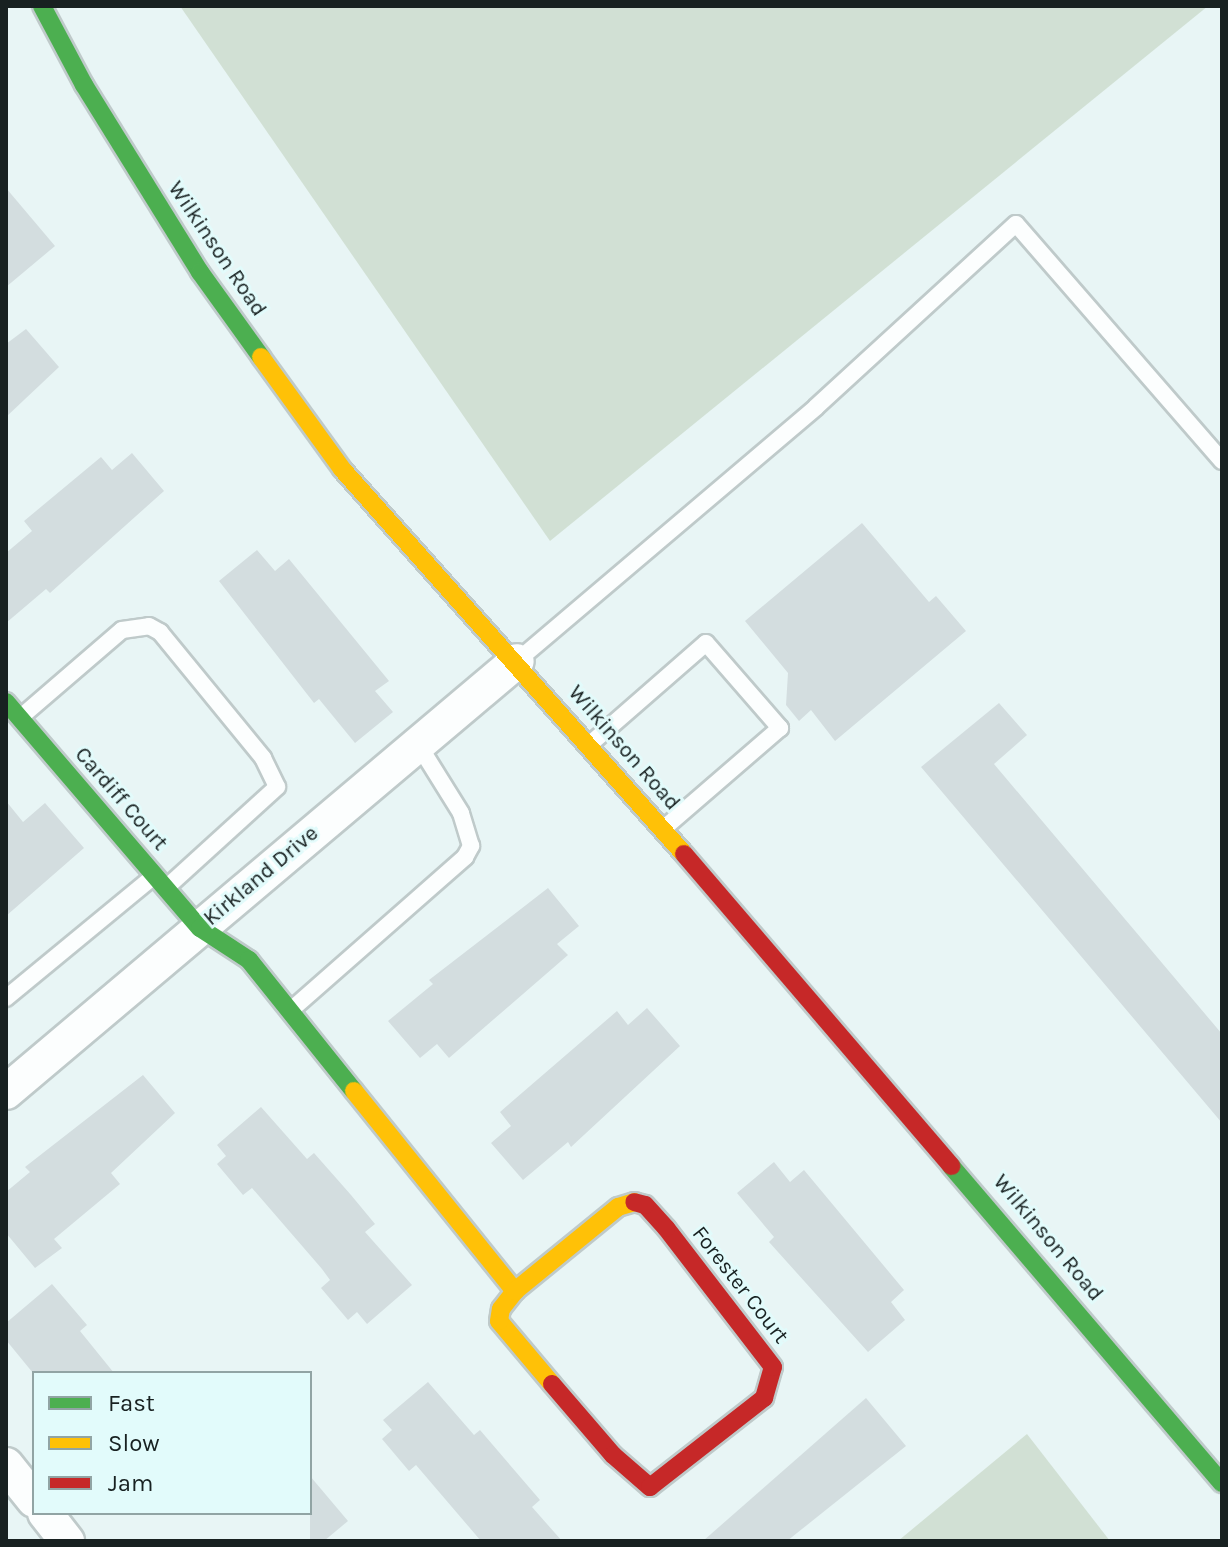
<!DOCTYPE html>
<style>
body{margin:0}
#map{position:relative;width:1228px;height:1547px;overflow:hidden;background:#e8f5f5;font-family:Karla,sans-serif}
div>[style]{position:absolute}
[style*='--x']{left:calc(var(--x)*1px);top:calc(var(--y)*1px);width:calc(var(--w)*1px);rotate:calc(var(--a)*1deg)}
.green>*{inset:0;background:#d1e0d4}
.building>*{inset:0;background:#d3dddf}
.roads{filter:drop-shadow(2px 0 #bfcaca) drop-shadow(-2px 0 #bfcaca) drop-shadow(0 2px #bfcaca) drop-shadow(0 -2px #bfcaca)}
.lane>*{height:16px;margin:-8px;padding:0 8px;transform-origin:8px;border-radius:8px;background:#fcfefe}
.street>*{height:34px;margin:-17px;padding:0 17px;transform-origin:17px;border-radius:17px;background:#fcfefe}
.fast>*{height:18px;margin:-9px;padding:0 9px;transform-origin:9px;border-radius:9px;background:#4caf50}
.slow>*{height:18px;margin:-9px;padding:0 9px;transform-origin:9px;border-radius:9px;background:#ffc107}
.jam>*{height:18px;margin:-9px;padding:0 9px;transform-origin:9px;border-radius:9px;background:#c62828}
span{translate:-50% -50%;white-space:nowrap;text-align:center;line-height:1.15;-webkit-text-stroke:6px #e2fbfb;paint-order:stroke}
.street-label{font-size:22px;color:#182121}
.frame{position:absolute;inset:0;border:8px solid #182121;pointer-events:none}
.legend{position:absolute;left:32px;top:1371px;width:280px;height:144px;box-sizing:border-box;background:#e2fbfb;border:2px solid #91a4a4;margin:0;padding:10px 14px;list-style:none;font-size:24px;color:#182121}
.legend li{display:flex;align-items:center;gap:16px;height:40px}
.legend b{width:40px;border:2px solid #91a4a4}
</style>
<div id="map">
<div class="green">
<i style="clip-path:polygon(180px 6px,1208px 6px,550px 541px)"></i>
<i style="clip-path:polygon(1027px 1434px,1110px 1541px,898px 1541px)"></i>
</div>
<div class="building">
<i style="clip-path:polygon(6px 188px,55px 246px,6px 287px)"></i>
<i style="clip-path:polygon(26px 329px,59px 367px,6px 417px,6px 344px)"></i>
<i style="clip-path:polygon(132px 453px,164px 491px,50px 593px,46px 589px,6px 623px,6px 553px,32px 531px,24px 521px,101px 457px,112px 470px)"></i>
<i style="clip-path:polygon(862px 523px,929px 602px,936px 596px,966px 631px,835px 741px,811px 710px,799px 721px,786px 705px,788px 673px,745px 621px)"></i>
<i style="clip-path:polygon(257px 550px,275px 571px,289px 559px,389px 681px,375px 691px,393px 712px,355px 743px,319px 699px,314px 703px,219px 581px)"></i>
<i style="clip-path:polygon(999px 703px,1027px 735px,994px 764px,1222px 1034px,1222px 1123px,921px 767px)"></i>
<i style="clip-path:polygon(6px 801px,23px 822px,45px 803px,84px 848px,6px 916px)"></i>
<i style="clip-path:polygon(548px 888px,579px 926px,557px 944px,568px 955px,449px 1058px,437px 1044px,420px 1058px,388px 1021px,433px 984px,429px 980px)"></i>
<i style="clip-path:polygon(647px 1008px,680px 1046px,571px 1147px,568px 1142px,523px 1180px,491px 1143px,511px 1126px,500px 1112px,617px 1011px,628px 1025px)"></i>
<i style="clip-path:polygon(143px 1075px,175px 1113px,111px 1173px,120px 1184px,54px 1239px,62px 1248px,35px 1268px,6px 1233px,6px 1192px,30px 1172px,25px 1167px)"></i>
<i style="clip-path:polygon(261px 1107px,307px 1159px,314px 1153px,351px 1195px,375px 1224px,365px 1232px,412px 1285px,367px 1324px,357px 1312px,348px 1320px,321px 1288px,330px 1280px,322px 1269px,252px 1188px,243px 1195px,217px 1164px,226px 1156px,217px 1145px)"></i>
<i style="clip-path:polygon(774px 1162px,790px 1182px,804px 1170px,904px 1290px,891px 1302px,905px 1320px,868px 1352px,769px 1242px,774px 1237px,737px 1193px)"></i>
<i style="clip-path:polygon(52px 1284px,87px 1325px,80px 1331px,114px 1373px,33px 1373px,6px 1340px,6px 1323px)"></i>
<i style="clip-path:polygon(428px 1382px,474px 1435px,480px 1430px,540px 1500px,532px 1507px,562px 1541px,481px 1541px,416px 1465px,409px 1471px,382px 1439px,392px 1430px,383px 1420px)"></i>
<i style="clip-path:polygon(866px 1398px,906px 1446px,787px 1541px,703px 1541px)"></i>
<i style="clip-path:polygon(310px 1476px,348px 1521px,324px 1541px,310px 1541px)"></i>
</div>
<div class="roads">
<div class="lane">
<i style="--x:517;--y:661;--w:392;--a:-40.3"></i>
<i style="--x:816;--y:407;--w:271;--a:-42.5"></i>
<i style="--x:1016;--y:224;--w:314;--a:49"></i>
<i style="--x:22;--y:716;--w:132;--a:-40.7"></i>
<i style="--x:122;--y:630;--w:27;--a:-8"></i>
<i style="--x:149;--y:626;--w:13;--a:29"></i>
<i style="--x:160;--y:632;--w:163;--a:50.7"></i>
<i style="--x:263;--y:758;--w:32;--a:64"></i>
<i style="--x:277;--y:787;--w:149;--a:137.7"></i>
<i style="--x:589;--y:745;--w:155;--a:-41.1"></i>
<i style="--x:706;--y:643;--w:113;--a:49"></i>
<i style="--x:780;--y:728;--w:153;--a:139.2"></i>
<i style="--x:6;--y:998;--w:190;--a:-39.5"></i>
<i style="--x:291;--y:1010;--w:232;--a:-41.3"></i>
<i style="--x:465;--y:857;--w:13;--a:-61"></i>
<i style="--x:471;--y:846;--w:34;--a:-107"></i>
<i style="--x:461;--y:813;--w:81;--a:-121.9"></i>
</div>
<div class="street">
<i style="--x:6;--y:1092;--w:668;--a:-40.15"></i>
<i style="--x:6;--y:1465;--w:45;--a:51.3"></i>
<i style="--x:45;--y:1513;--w:36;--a:52"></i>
</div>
<div class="fast">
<i style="--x:42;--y:6;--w:89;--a:62"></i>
<i style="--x:84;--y:85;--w:220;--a:58.2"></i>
<i style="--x:200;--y:272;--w:105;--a:54.3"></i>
<i style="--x:6;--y:702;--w:298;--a:49.4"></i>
<i style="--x:200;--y:928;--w:59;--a:33.1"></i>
<i style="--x:249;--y:960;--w:168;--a:51.3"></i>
<i style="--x:951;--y:1166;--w:417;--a:49.5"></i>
</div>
<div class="slow">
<i style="--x:261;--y:357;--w:138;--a:54.1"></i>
<i style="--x:342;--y:469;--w:515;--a:48.38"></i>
<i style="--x:354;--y:1091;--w:257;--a:51.2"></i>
<i style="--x:552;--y:1384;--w:82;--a:-130.1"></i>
<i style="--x:499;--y:1321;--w:12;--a:-81"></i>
<i style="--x:501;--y:1309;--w:23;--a:-52"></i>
<i style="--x:515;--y:1291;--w:133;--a:-39.2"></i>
<i style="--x:618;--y:1207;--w:17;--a:-17"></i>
</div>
<div class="jam">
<i style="--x:684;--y:854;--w:411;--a:49.4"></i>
<i style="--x:552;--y:1384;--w:94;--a:49.3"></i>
<i style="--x:613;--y:1455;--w:49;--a:40.9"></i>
<i style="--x:650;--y:1487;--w:145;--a:-38"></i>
<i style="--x:764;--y:1398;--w:32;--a:-74"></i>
<i style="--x:773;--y:1367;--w:175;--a:-127.6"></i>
<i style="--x:666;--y:1228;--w:31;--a:-132"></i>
<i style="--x:645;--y:1205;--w:11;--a:-165"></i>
</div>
</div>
<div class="street-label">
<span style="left:217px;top:249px;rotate:56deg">Wilkinson Road</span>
<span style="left:624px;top:748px;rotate:49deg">Wilkinson Road</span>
<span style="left:121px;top:799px;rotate:49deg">Cardiff Court</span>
<span style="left:261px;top:876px;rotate:-40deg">Kirkland Drive</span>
<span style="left:1048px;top:1238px;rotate:50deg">Wilkinson Road</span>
<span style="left:740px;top:1285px;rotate:52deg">Forester Court</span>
</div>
<div class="frame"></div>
<ul class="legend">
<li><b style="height:10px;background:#4caf50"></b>Fast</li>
<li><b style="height:10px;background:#ffc107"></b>Slow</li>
<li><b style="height:10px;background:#c62828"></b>Jam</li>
</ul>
</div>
